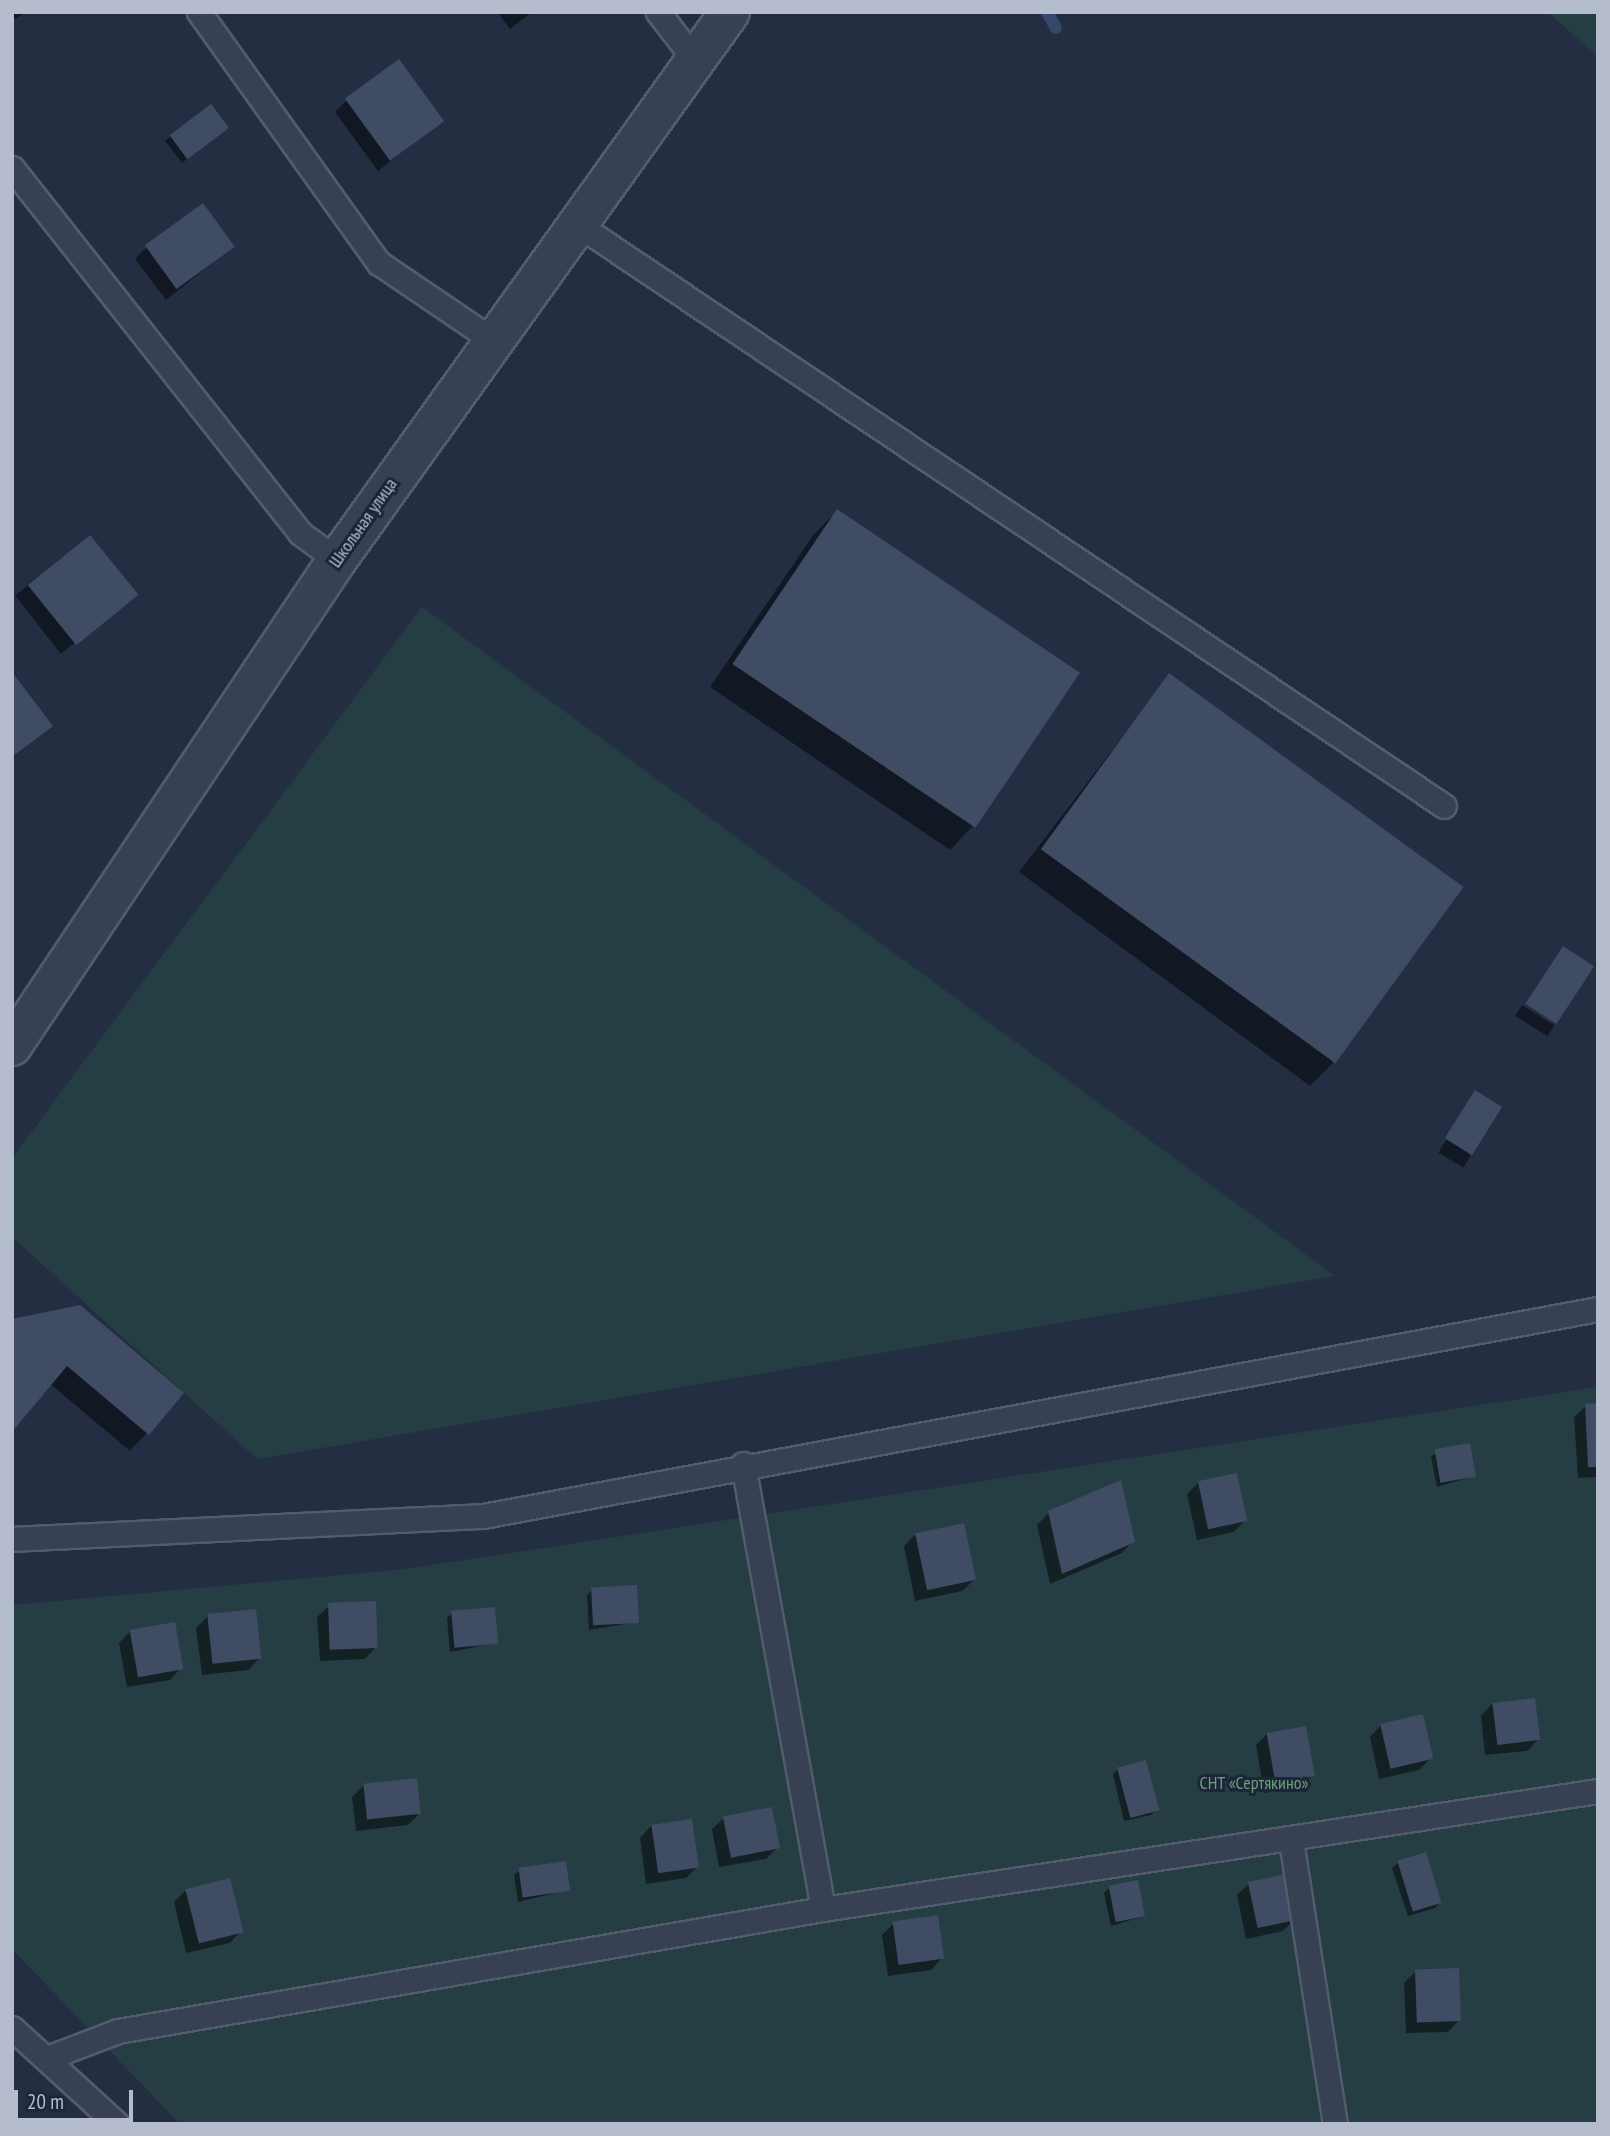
<!DOCTYPE html>
<meta charset="utf-8">
<style>
body{margin:0}
#map{position:relative;width:1610px;height:2136px;overflow:hidden;background:#232e43;font-family:"PT Sans Narrow",sans-serif}
div>[style]{position:absolute}
[style*='--x']{left:calc(var(--x)*1px);top:calc(var(--y)*1px);width:calc(var(--w)*1px);rotate:calc(var(--a)*1deg)}
.green>*{inset:0;background:#253e44}
.shadow>*{inset:0;background:#0007;transform-origin:0 0}
.stream>*{height:12px;margin:-6px;padding:0 6px;transform-origin:6px;border-radius:6px;background:#35486c}
.building>*{inset:0;background:#3f4c63;transform-origin:0 0}
.roads{filter:drop-shadow(2px 0 #535c6d) drop-shadow(-2px 0 #535c6d) drop-shadow(0 2px #535c6d) drop-shadow(0 -2px #535c6d)}
.service>*{height:23px;margin:-11.5px;padding:0 11.5px;transform-origin:11.5px;border-radius:11.5px;background:#384153}
.tertiary>*{height:38px;margin:-19px;padding:0 19px;transform-origin:19px;border-radius:19px;background:#384153}
span{translate:-50% -50%;white-space:nowrap;text-align:center;line-height:1.15;-webkit-text-stroke:6px #1c2638;paint-order:stroke}
.street-label{font-size:18px;color:#b5bccd}
.park-label{font-size:18px;color:#69a07a}
.frame{position:absolute;inset:0;border:14px solid #b5bccd;pointer-events:none}
.scale{position:absolute;left:14px;top:2090px;width:119px;height:32px;box-sizing:border-box;border:4px solid #b5bccd;border-top:0;padding-left:9px;font-size:21px;line-height:24px;white-space:nowrap;color:#b5bccd;-webkit-text-stroke:5px #1c2638;paint-order:stroke}
</style>
<div id="map">
<div class="green">
<i style="clip-path:polygon(1548px 12px,1598px 12px,1598px 57px)"></i>
<i style="clip-path:polygon(422px 607px,1335px 1276px,257px 1459px,12px 1237px,12px 1158px)"></i>
<i style="clip-path:polygon(1598px 1387px,1598px 2124px,180px 2124px,12px 1949px,12px 1605px,406px 1569px)"></i>
</div>
<div class="shadow">
<i style="clip-path:polygon(12px 12px,27px 12px,15px 19px)"></i>
<i style="clip-path:polygon(497px 12px,532px 12px,510px 29px)"></i>
<i style="clip-path:polygon(347px 100px,442px 121px,378px 171px,335px 112px)"></i>
<i style="clip-path:polygon(222px 133px,182px 163px,165px 141px,171px 136px)"></i>
<i style="clip-path:polygon(233px 246px,166px 300px,135px 259px,147px 247px)"></i>
<i style="clip-path:polygon(837px 511px,1076px 674px,972px 827px,950px 850px,710px 687px,814px 534px)"></i>
<i style="left:90px;top:537px;width:74px;height:95px;rotate:52deg"></i>
<i style="clip-path:polygon(12px 675px,50px 726px,12px 758px)"></i>
<i style="clip-path:polygon(1169px 676px,1333px 1063px,1310px 1086px,1019px 872px)"></i>
<i style="left:1563px;top:948px;width:35px;height:67px;rotate:33deg"></i>
<i style="left:1522px;top:1005px;width:38px;height:13px;rotate:32deg"></i>
<i style="left:1475px;top:1092px;width:29px;height:71px;rotate:31deg"></i>
<i style="clip-path:polygon(80px 1307px,182px 1394px,130px 1451px,50px 1384px,12px 1321px)"></i>
<i style="clip-path:polygon(1598px 1405px,1598px 1477px,1578px 1478px,1574px 1417px,1586px 1406px)"></i>
<i style="clip-path:polygon(1436px 1452px,1474px 1476px,1437px 1487px,1431px 1457px)"></i>
<i style="clip-path:polygon(1199px 1482px,1245px 1520px,1234px 1532px,1197px 1540px,1187px 1494px)"></i>
<i style="clip-path:polygon(1049px 1513px,1133px 1541px,1122px 1553px,1050px 1584px,1037px 1525px)"></i>
<i style="clip-path:polygon(915px 1535px,974px 1580px,962px 1591px,915px 1601px,904px 1546px)"></i>
<i style="clip-path:polygon(592px 1590px,637px 1622px,589px 1630px,587px 1595px)"></i>
<i style="clip-path:polygon(329px 1606px,376px 1647px,365px 1659px,320px 1661px,317px 1617px)"></i>
<i style="clip-path:polygon(452px 1613px,496px 1643px,450px 1652px,447px 1618px)"></i>
<i style="clip-path:polygon(208px 1616px,259px 1659px,248px 1670px,202px 1675px,196px 1628px)"></i>
<i style="clip-path:polygon(131px 1631px,181px 1668px,170px 1680px,127px 1687px,119px 1643px)"></i>
<i style="clip-path:polygon(1492px 1704px,1538px 1740px,1527px 1751px,1485px 1755px,1481px 1716px)"></i>
<i style="clip-path:polygon(1381px 1725px,1431px 1758px,1419px 1770px,1379px 1779px,1370px 1737px)"></i>
<i style="clip-path:polygon(1267px 1734px,1313px 1775px,1301px 1787px,1264px 1793px,1256px 1745px)"></i>
<i style="clip-path:polygon(1118px 1769px,1157px 1809px,1151px 1815px,1124px 1821px,1113px 1774px)"></i>
<i style="clip-path:polygon(364px 1785px,419px 1814px,408px 1825px,356px 1831px,352px 1797px)"></i>
<i style="clip-path:polygon(724px 1818px,778px 1847px,766px 1859px,719px 1867px,712px 1829px)"></i>
<i style="clip-path:polygon(651px 1826px,697px 1867px,686px 1878px,646px 1884px,640px 1838px)"></i>
<i style="clip-path:polygon(1398px 1863px,1440px 1902px,1435px 1908px,1408px 1916px,1392px 1868px)"></i>
<i style="clip-path:polygon(520px 1870px,568px 1890px,518px 1902px,514px 1875px)"></i>
<i style="clip-path:polygon(1249px 1884px,1294px 1920px,1283px 1931px,1246px 1939px,1237px 1895px)"></i>
<i style="clip-path:polygon(1110px 1887px,1144px 1916px,1111px 1926px,1104px 1893px)"></i>
<i style="clip-path:polygon(185px 1891px,241px 1931px,230px 1943px,186px 1953px,174px 1902px)"></i>
<i style="clip-path:polygon(894px 1923px,942px 1958px,931px 1970px,888px 1976px,882px 1935px)"></i>
<i style="clip-path:polygon(1416px 1971px,1459px 2020px,1448px 2032px,1406px 2033px,1404px 1983px)"></i>
</div>
<div class="stream">
<i style="--x:1047;--y:12;--w:18;--a:61"></i>
</div>
<div class="building">
<i style="left:399px;top:59px;width:77px;height:67px;rotate:54deg"></i>
<i style="left:211px;top:104px;width:30px;height:52px;rotate:53deg"></i>
<i style="left:203px;top:203px;width:54px;height:72px;rotate:54deg"></i>
<i style="left:837px;top:509px;width:293px;height:187px;rotate:34deg"></i>
<i style="left:90px;top:535px;width:77px;height:80px;rotate:51deg"></i>
<i style="clip-path:polygon(12px 672px,53px 726px,12px 757px)"></i>
<i style="left:1169px;top:673px;width:364px;height:218px;rotate:36deg"></i>
<i style="left:1563px;top:946px;width:37px;height:69px;rotate:33deg"></i>
<i style="left:1475px;top:1090px;width:32px;height:57px;rotate:32deg"></i>
<i style="clip-path:polygon(80px 1305px,184px 1393px,149px 1435px,67px 1366px,12px 1432px,12px 1319px)"></i>
<i style="clip-path:polygon(1598px 1403px,1598px 1467px,1588px 1467px,1585px 1404px)"></i>
<i style="left:1470px;top:1443px;width:34px;height:36px;rotate:80deg"></i>
<i style="left:1237px;top:1473px;width:49px;height:40px;rotate:78deg"></i>
<i style="clip-path:polygon(1121px 1480px,1135px 1542px,1062px 1574px,1048px 1511px)"></i>
<i style="left:964px;top:1523px;width:58px;height:50px;rotate:78deg"></i>
<i style="left:637px;top:1585px;width:38px;height:46px;rotate:87deg"></i>
<i style="left:376px;top:1601px;width:47px;height:48px;rotate:88deg"></i>
<i style="left:495px;top:1607px;width:37px;height:44px;rotate:85deg"></i>
<i style="left:256px;top:1609px;width:50px;height:49px;rotate:84deg"></i>
<i style="left:175px;top:1622px;width:48px;height:46px;rotate:80deg"></i>
<i style="left:1535px;top:1698px;width:42px;height:43px;rotate:83deg"></i>
<i style="left:1423px;top:1714px;width:46px;height:44px;rotate:77deg"></i>
<i style="left:1306px;top:1726px;width:51px;height:40px;rotate:80deg"></i>
<i style="left:1146px;top:1760px;width:52px;height:30px;rotate:75deg"></i>
<i style="left:417px;top:1778px;width:36px;height:54px;rotate:84deg"></i>
<i style="left:772px;top:1807px;width:42px;height:50px;rotate:79deg"></i>
<i style="left:692px;top:1819px;width:49px;height:41px;rotate:82deg"></i>
<i style="left:1426px;top:1852px;width:53px;height:30px;rotate:73deg"></i>
<i style="left:566px;top:1861px;width:30px;height:48px;rotate:82deg"></i>
<i style="left:1286px;top:1874px;width:47px;height:39px;rotate:78deg"></i>
<i style="left:230px;top:1878px;width:56px;height:46px;rotate:76deg"></i>
<i style="left:1138px;top:1880px;width:37px;height:30px;rotate:79deg"></i>
<i style="left:938px;top:1915px;width:44px;height:46px;rotate:82deg"></i>
<i style="left:1459px;top:1968px;width:53px;height:44px;rotate:88deg"></i>
</div>
<div class="roads">
<div class="service">
<i style="--x:199;--y:12;--w:309;--a:54.4"></i>
<i style="--x:379;--y:263;--w:135;--a:34.2"></i>
<i style="--x:658;--y:12;--w:61;--a:52.4"></i>
<i style="--x:12;--y:168;--w:465;--a:51.7"></i>
<i style="--x:300;--y:533;--w:46;--a:36.1"></i>
<i style="--x:577;--y:224;--w:1044;--a:33.87"></i>
<i style="--x:743;--y:1464;--w:452;--a:79.8"></i>
<i style="--x:12;--y:1539;--w:472;--a:-2.8"></i>
<i style="--x:483;--y:1516;--w:1134;--a:-10.52"></i>
<i style="--x:1291;--y:1840;--w:287;--a:81.2"></i>
<i style="--x:12;--y:2028;--w:142;--a:42.4"></i>
<i style="--x:47;--y:2058;--w:76;--a:-20.8"></i>
<i style="--x:118;--y:2031;--w:715;--a:-9.82"></i>
<i style="--x:823;--y:1909;--w:784;--a:-8.66"></i>
</div>
<div class="tertiary">
<i style="--x:12;--y:1046;--w:585;--a:-56.23"></i>
<i style="--x:337;--y:560;--w:674;--a:-54.35"></i>
</div>
</div>
<div class="street-label">
<span style="left:363px;top:523px;rotate:-55deg">Школьная улица</span>
</div>
<div class="park-label">
<span style="left:1254px;top:1783px">СНТ «Сертякино»</span>
</div>
<div class="frame"></div>
<div class="scale">20 m</div>
</div>
